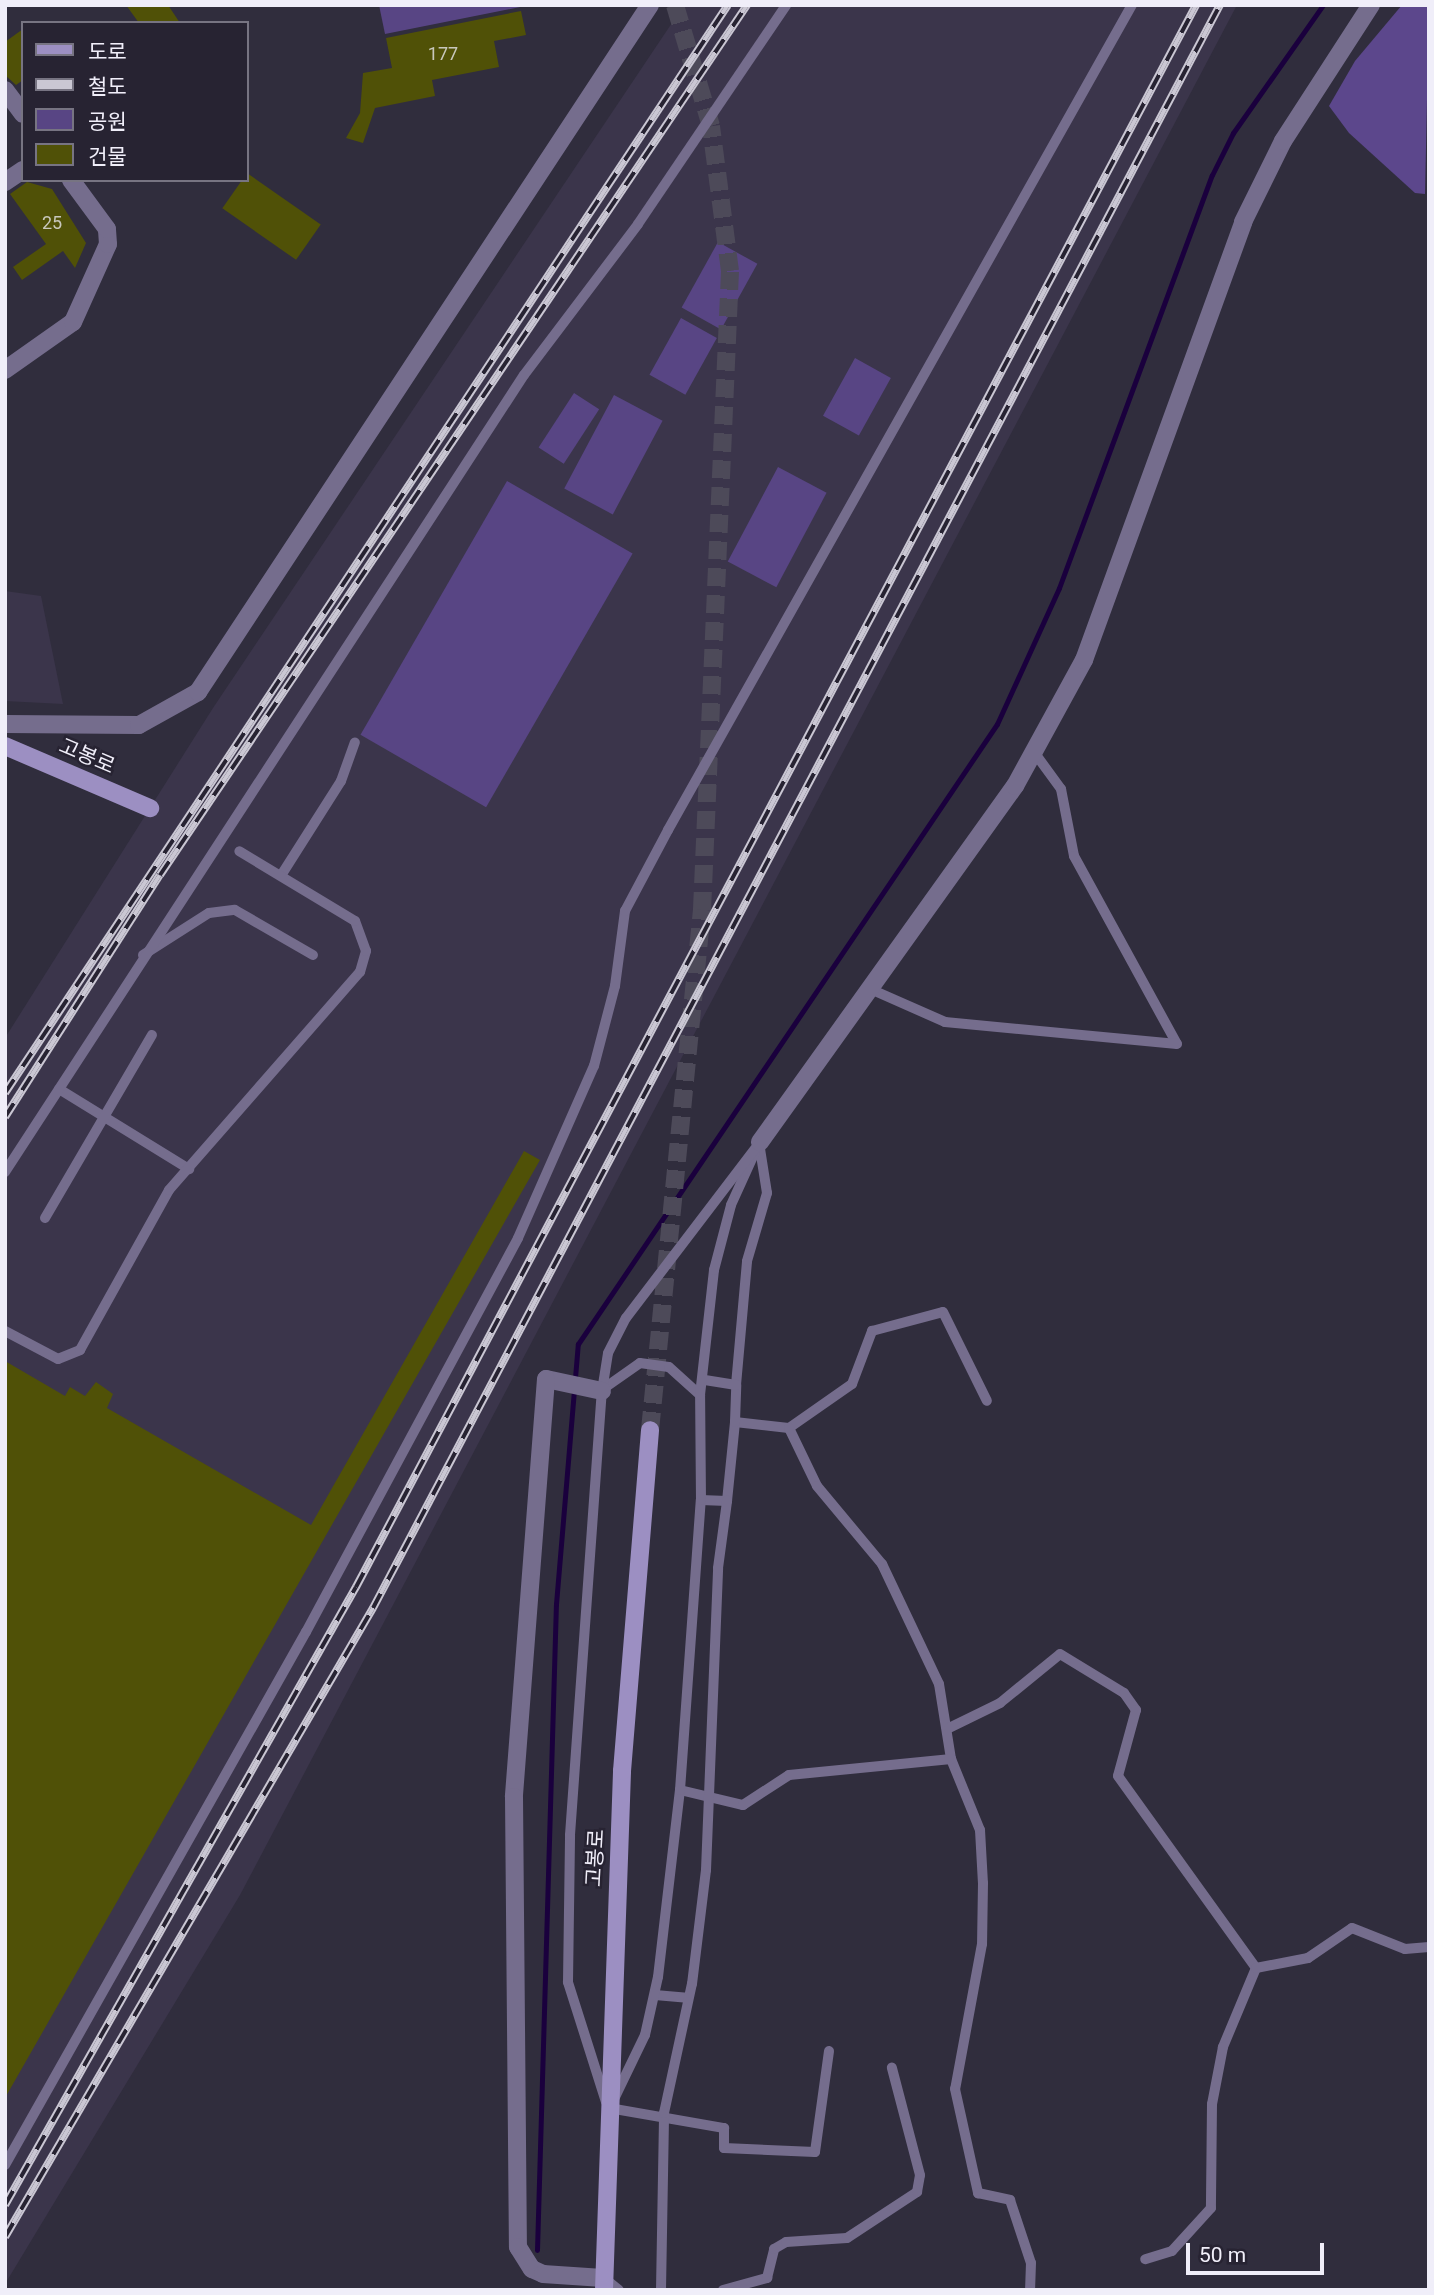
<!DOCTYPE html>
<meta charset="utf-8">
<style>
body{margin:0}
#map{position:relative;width:1434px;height:2295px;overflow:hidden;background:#302d3d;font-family:Roboto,"Noto Sans KR",sans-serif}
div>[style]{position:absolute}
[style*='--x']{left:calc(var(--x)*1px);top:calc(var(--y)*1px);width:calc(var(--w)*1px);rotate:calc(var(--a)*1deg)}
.built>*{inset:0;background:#3b354b}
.green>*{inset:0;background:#584584;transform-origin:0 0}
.forest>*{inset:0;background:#5c478c}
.stream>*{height:5px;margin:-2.5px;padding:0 2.5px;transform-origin:2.5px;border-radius:2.5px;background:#1a003d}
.building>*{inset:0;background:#505107;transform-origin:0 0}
.secondary-tunnel>*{height:18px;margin-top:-9px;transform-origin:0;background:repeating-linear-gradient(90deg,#4d4a59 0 18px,transparent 0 27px)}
.service>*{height:10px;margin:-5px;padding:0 5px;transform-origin:5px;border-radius:5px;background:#756d8d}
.minor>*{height:18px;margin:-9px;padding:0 9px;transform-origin:9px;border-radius:9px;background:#756d8d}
.tertiary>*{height:18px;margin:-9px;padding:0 9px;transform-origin:9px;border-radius:9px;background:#756d8d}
.secondary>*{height:18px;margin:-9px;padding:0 9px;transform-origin:9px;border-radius:9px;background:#9c8fc2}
.rail>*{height:8px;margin-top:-4px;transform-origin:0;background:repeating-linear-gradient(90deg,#272332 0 16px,#cac7d3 0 32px);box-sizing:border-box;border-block:2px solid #cac7d3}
span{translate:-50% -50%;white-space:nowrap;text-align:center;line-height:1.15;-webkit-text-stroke:5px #272332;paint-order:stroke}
.number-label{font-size:18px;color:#c8c7bc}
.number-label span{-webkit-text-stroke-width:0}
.street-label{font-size:21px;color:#f0eef9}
.frame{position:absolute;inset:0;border:7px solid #f0eef9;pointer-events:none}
.legend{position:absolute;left:21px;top:21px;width:228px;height:161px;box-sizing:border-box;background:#272332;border:2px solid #777482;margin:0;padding:9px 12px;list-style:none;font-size:21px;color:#f0eef9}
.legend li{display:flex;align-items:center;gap:14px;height:35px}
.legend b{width:35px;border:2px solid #777482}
.scale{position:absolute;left:1186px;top:2243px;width:138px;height:32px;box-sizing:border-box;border:4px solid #f0eef9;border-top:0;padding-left:9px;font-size:21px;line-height:24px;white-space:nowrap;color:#f0eef9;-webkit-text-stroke:5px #272332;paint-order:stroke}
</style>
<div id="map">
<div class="built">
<i style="clip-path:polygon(684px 5px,1237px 5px,240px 1895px,5px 2284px,5px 1038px,213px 708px)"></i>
<i style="clip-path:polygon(5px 591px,41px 596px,63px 704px,5px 701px)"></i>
</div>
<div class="green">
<i style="clip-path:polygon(379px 5px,530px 5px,385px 34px)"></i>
<i style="left:718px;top:242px;width:45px;height:75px;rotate:29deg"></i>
<i style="left:681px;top:318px;width:41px;height:65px;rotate:29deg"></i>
<i style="left:855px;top:358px;width:41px;height:66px;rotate:29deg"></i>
<i style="left:574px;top:393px;width:30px;height:65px;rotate:33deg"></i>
<i style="left:614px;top:395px;width:55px;height:106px;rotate:28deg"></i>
<i style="left:778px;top:467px;width:55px;height:107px;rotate:28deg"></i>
<i style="left:507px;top:481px;width:145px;height:293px;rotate:30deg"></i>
</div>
<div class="forest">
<i style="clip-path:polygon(1402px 5px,1429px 5px,1425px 194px,1415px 193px,1349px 133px,1329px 106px,1355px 61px)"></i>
</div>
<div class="stream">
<i style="--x:537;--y:2250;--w:646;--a:-88.32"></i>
<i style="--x:556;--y:1604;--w:261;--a:-85.2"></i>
<i style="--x:578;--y:1344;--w:748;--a:-55.95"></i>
<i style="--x:997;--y:724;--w:149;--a:-65.5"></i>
<i style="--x:1059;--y:588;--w:440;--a:-69.7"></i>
<i style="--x:1212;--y:175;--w:47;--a:-63.4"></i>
<i style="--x:1233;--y:133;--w:156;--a:-54.9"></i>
</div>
<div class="building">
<i style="clip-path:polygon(126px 5px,168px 5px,180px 23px,139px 23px)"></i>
<i style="clip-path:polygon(521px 11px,526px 35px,494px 41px,499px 67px,432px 80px,435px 96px,375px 108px,363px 143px,346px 138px,360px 113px,363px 73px,392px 68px,386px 38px)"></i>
<i style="clip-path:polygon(23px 29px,23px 80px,16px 85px,5px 75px,5px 42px)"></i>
<i style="left:247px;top:173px;width:90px;height:43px;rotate:35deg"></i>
<i style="clip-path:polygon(27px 182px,52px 189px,86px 243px,75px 268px,63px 251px,22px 280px,13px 267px,46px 244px,10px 194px)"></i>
<i style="clip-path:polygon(524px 1151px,540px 1160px,5px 2098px,5px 1361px,65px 1396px,70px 1387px,85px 1396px,96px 1382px,113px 1394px,107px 1408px,311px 1525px)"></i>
</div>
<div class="secondary-tunnel">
<i style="--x:650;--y:1430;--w:523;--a:-84.29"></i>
<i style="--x:702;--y:910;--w:640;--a:-87.49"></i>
<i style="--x:730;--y:271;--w:146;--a:-97.5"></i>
<i style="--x:711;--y:126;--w:126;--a:-106.6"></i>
</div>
<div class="service">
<i style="--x:1034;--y:752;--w:46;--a:53.9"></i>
<i style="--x:1061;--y:789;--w:68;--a:79"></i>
<i style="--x:1074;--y:856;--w:214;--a:61.3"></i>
<i style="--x:282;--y:874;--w:110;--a:-57.6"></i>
<i style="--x:341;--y:781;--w:41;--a:-70.3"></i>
<i style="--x:143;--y:955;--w:78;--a:-32.5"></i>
<i style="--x:209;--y:913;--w:26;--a:-7"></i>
<i style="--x:235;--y:910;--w:90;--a:30"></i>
<i style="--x:868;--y:988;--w:84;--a:23.8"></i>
<i style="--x:945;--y:1022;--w:233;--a:5.4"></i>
<i style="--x:59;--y:1089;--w:153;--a:31.6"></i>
<i style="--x:5;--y:1172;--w:951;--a:-56.93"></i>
<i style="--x:524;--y:375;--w:189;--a:-52.9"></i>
<i style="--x:638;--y:224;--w:264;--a:-55.9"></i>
<i style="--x:45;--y:1218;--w:212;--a:-59.7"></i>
<i style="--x:5;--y:1331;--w:60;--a:27.8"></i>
<i style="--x:58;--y:1359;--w:24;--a:-22"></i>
<i style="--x:80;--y:1350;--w:183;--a:-60.9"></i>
<i style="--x:169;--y:1190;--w:290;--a:-48.8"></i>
<i style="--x:360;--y:972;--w:22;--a:-74"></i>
<i style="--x:366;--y:951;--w:32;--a:-110"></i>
<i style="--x:355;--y:921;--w:135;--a:-148.9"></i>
<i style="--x:736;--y:1385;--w:124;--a:-84.9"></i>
<i style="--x:747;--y:1261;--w:71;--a:-73.6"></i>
<i style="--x:767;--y:1193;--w:45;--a:-99"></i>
<i style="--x:603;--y:1389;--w:45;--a:-35.1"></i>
<i style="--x:640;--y:1363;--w:29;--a:8"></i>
<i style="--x:669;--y:1367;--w:42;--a:42.1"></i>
<i style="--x:735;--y:1422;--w:54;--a:6.3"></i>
<i style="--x:789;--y:1428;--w:77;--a:-34.9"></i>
<i style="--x:852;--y:1384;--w:57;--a:-69.3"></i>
<i style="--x:872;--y:1331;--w:73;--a:-15"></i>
<i style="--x:943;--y:1312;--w:99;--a:63.7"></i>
<i style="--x:789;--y:1428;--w:64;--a:64.2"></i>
<i style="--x:817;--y:1486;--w:102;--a:50.2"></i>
<i style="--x:882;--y:1564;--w:133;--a:64.6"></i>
<i style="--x:939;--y:1684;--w:76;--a:80.9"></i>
<i style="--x:951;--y:1759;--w:77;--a:67.8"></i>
<i style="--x:980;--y:1830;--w:53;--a:86.8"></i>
<i style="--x:983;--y:1883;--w:61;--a:90.9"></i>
<i style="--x:982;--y:1944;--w:147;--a:100.5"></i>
<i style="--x:955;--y:2089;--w:107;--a:77.5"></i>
<i style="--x:978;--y:2193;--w:33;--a:12"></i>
<i style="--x:1010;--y:2200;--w:66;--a:71.6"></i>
<i style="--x:1031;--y:2263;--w:27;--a:92"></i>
<i style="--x:701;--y:1500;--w:26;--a:2"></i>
<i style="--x:727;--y:1501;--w:79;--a:-84.2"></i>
<i style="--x:735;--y:1422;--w:37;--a:-88"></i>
<i style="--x:736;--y:1385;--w:30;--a:-171"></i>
<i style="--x:949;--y:1728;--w:57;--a:-26.1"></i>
<i style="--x:1000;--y:1703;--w:77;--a:-39.2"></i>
<i style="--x:1060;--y:1654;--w:75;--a:31.4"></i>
<i style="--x:1124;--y:1693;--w:21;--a:55"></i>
<i style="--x:1136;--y:1710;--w:68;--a:105.3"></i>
<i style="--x:1118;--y:1776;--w:236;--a:54.3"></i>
<i style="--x:1256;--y:1968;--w:86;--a:112.7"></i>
<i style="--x:1223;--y:2047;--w:58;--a:100.9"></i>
<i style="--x:1212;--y:2104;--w:104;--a:90.6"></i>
<i style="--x:1211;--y:2208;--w:58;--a:132.2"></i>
<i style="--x:1172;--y:2251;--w:28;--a:163"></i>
<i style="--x:680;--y:1790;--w:65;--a:13.4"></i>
<i style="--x:743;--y:1805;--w:55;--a:-33.1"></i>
<i style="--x:789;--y:1775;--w:163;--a:-5.6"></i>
<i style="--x:1256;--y:1968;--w:53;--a:-10.9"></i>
<i style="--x:1308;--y:1958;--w:53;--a:-34.3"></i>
<i style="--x:1352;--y:1928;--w:57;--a:21.6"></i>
<i style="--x:1405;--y:1949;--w:24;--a:-5"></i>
<i style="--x:655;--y:1995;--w:32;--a:5"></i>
<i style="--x:615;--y:2097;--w:69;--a:-64.2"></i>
<i style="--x:645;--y:2035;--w:59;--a:-77.4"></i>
<i style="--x:658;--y:1977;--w:188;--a:-83.3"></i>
<i style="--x:680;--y:1790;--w:291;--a:-85.9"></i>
<i style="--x:701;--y:1500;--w:105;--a:-90.5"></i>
<i style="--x:700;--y:1395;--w:126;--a:-83.6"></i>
<i style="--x:714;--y:1270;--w:67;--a:-75.3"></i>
<i style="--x:731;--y:1205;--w:58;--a:-65.6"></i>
<i style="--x:606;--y:2102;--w:126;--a:-107.6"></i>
<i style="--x:568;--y:1982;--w:147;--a:-89.2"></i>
<i style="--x:570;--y:1835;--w:445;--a:-85.9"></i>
<i style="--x:602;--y:1391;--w:38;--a:-81"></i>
<i style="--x:608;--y:1353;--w:39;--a:-63"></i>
<i style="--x:626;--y:1318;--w:221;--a:-52.7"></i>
<i style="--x:609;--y:2108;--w:117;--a:9.9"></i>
<i style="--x:724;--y:2128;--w:20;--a:90"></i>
<i style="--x:724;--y:2148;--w:91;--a:2.5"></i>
<i style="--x:815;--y:2152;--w:102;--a:-82.1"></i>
<i style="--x:5;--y:2165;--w:612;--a:-60.55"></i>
<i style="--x:306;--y:1632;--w:447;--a:-61.7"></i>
<i style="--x:518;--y:1238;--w:188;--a:-66.2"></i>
<i style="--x:594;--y:1066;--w:83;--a:-75.3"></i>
<i style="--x:615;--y:986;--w:76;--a:-82.4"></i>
<i style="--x:625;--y:911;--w:92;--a:-62"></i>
<i style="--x:668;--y:830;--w:947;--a:-60.65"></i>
<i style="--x:604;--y:2278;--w:19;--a:39"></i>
<i style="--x:661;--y:2290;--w:177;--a:-89"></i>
<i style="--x:664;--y:2113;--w:132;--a:-77.8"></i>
<i style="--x:692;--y:1984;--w:115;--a:-83"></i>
<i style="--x:706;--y:1870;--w:302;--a:-87.7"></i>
<i style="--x:718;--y:1568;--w:68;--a:-82.3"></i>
<i style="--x:723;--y:2290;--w:46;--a:-15.3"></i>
<i style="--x:767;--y:2278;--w:30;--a:-76"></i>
<i style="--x:774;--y:2249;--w:14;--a:-30"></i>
<i style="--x:786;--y:2242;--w:61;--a:-3.8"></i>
<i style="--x:847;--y:2238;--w:84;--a:-33.3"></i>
<i style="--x:917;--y:2192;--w:17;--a:-80"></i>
<i style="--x:920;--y:2175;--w:111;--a:-104.7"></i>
</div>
<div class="minor">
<i style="--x:5;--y:90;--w:30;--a:53"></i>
<i style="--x:5;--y:182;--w:22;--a:-34"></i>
<i style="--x:5;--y:370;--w:83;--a:-35.2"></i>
<i style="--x:73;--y:322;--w:85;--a:-65.8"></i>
<i style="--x:108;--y:244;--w:15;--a:-94"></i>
<i style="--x:107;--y:229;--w:61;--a:-126.3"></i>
<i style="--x:5;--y:724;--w:134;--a:0.4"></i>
<i style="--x:139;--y:725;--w:68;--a:-29.2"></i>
<i style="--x:198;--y:692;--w:822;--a:-56.66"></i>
<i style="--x:602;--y:1391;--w:57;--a:-167.9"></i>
<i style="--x:546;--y:1379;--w:419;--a:94.4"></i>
<i style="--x:514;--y:1797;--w:450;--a:89.5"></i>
<i style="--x:518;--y:2247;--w:26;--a:58"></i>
<i style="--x:532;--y:2269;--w:12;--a:24"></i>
<i style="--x:543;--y:2274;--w:60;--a:3.8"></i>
</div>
<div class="tertiary">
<i style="--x:760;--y:1142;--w:438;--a:-54.4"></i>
<i style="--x:1015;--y:786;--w:144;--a:-61.3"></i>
<i style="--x:1084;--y:660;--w:466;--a:-70"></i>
<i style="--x:1243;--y:222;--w:90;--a:-63.7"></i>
<i style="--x:1283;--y:141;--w:162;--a:-57.1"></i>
</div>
<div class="secondary">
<i style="--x:5;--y:746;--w:158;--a:23.2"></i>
<i style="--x:604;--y:2290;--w:519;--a:-88.01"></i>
<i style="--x:622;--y:1771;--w:342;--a:-85.3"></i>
</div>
<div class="rail">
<i style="--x:5;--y:1093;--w:1306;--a:-56.4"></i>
<i style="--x:5;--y:1117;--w:287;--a:-57.4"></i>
<i style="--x:160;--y:875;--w:1050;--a:-55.99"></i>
<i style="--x:5;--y:2205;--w:711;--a:-60.41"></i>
<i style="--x:356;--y:1587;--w:1791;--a:-62.03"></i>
<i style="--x:5;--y:2237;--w:729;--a:-59.67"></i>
<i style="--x:373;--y:1608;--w:1813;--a:-62.15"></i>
</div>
<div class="number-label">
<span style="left:443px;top:54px">177</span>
<span style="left:52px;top:223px">25</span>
</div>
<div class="street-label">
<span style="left:87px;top:756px;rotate:23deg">고봉로</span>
<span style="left:595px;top:1858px;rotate:-87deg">고봉로</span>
</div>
<div class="frame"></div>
<ul class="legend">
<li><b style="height:9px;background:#9c8fc2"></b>도로</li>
<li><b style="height:9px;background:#cac7d3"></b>철도</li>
<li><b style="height:19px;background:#584584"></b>공원</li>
<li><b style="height:19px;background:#505107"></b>건물</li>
</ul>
<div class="scale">50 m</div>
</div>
